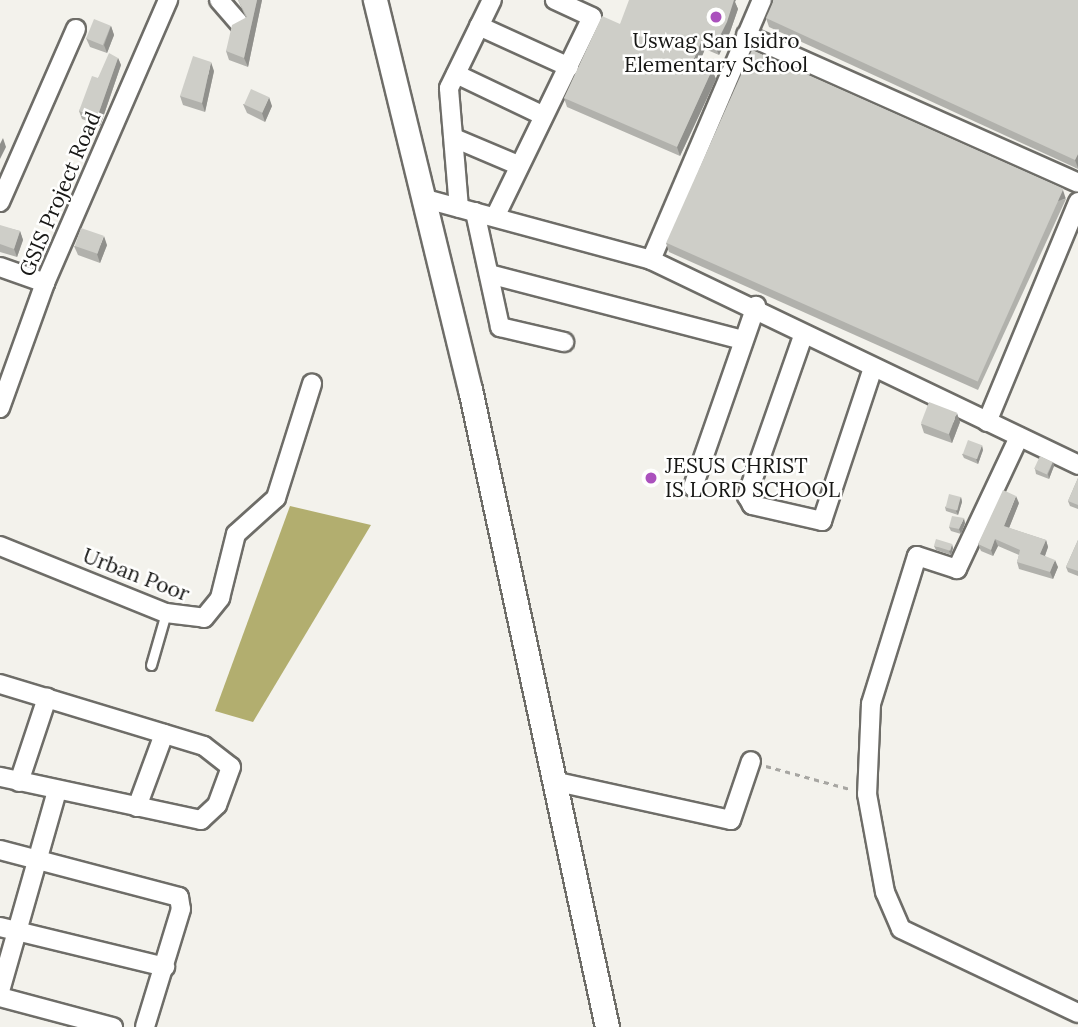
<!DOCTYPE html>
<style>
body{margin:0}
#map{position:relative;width:1078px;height:1027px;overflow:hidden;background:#f3f2ec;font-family:Lora,serif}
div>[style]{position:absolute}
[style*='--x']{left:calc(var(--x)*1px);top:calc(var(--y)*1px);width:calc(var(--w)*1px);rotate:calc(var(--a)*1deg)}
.water>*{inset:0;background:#b2ae6f}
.path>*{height:2.5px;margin-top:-1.25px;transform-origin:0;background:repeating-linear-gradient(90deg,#a7a6a2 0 5px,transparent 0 10px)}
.roads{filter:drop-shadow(2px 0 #6e6d68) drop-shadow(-2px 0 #6e6d68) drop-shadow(0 2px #6e6d68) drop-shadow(0 -2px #6e6d68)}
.service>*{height:9px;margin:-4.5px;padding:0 4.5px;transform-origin:4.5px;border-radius:4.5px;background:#fff}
.minor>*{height:18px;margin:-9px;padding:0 9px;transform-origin:9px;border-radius:9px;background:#fff}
.tertiary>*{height:23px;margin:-11.5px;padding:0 11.5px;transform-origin:11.5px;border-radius:11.5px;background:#fff}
.wall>*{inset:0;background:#b1b1ac}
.shaded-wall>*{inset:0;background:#90908c;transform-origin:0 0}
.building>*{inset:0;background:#cecec8;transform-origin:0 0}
.dots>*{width:19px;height:19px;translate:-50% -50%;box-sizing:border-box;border:4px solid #fffffe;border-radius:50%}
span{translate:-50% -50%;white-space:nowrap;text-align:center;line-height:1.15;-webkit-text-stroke:5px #fffffe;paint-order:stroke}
.poi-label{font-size:21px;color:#171715}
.left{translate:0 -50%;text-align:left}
.street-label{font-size:21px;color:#171715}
</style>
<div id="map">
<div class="water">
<i style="clip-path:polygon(290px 506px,371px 525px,253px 722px,215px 711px)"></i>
</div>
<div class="path">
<i style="--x:766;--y:766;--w:87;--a:15.3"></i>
</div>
<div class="roads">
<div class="service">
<i style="--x:151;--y:665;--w:54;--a:-73.9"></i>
</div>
<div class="minor">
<i style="--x:219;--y:0;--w:30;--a:49"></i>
<i style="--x:479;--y:26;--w:99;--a:24.5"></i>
<i style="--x:746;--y:35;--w:363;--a:24"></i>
<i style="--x:456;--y:74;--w:95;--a:25.5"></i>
<i style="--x:454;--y:138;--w:69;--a:22.9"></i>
<i style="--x:422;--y:198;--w:237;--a:15.1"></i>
<i style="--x:651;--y:260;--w:474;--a:25.6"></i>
<i style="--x:0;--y:202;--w:189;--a:-66.3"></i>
<i style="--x:459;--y:208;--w:120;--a:-94.8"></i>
<i style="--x:449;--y:88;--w:98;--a:-64"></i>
<i style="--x:475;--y:212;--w:118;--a:77.7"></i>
<i style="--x:500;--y:327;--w:66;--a:13.2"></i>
<i style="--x:495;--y:217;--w:222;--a:-64.1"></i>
<i style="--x:592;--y:17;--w:41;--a:-155.3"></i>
<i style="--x:651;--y:260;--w:283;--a:-66.9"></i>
<i style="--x:0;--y:267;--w:48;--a:19.6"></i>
<i style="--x:489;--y:274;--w:262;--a:14.6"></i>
<i style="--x:803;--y:336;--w:170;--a:109.3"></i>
<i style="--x:747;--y:496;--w:10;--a:61"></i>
<i style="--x:752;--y:505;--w:72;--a:12.9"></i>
<i style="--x:822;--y:521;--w:161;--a:-71.6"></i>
<i style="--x:0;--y:408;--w:133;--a:-70.2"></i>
<i style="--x:45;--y:283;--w:309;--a:-66.5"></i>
<i style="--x:987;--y:422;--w:238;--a:-67.5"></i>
<i style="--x:1019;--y:437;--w:146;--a:115.2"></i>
<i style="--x:957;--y:569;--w:42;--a:-162"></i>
<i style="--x:917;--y:556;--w:155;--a:107.3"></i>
<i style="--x:871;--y:704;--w:90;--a:92.5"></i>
<i style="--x:867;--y:794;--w:100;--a:79.6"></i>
<i style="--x:885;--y:892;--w:40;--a:66.6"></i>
<i style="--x:901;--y:929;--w:196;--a:25.4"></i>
<i style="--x:693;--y:487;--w:192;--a:-70.8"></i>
<i style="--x:0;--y:546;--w:179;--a:22"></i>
<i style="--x:166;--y:613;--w:38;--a:7"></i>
<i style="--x:204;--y:618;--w:26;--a:-51"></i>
<i style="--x:220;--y:598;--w:66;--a:-76"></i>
<i style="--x:236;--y:534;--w:54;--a:-42"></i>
<i style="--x:276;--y:498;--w:120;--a:-72.5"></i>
<i style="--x:0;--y:684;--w:213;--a:16.9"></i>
<i style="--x:204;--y:746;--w:34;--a:38"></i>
<i style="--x:231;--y:767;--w:40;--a:110.2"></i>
<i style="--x:217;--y:805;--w:22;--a:137"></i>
<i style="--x:201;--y:820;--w:206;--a:-167.9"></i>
<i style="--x:553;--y:781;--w:182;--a:12.4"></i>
<i style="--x:731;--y:820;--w:62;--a:-71.3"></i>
<i style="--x:19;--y:782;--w:89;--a:-71.6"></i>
<i style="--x:137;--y:807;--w:78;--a:-69.7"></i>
<i style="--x:0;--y:850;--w:185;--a:14.7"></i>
<i style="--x:179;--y:897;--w:12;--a:81"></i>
<i style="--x:181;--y:909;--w:123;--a:107"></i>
<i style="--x:0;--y:927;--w:170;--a:13.6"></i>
<i style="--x:0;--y:991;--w:208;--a:-74.1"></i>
<i style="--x:0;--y:997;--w:117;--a:14.9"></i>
</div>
<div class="tertiary">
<i style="--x:375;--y:0;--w:400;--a:76.3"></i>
<i style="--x:470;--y:389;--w:653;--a:77.88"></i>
</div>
</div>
<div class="wall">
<i style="clip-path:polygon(238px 0,262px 0,248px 67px,229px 60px,226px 51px,246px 18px)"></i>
<i style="clip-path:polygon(1078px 0,1078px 169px,769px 27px,766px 18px)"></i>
<i style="clip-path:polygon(735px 2px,738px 9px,730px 32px,719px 55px,705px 49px,699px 64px,712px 70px,716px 79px,680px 156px,567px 107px,564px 98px,620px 24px)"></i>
<i style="clip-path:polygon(111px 26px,114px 35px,107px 53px,90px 47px,86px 38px)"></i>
<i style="clip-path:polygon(118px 58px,121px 65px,100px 126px,82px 119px,79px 111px,98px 78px)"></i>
<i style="clip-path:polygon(214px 71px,205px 112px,183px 105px,180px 96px)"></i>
<i style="clip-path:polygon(243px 104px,272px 106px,265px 122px,247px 113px)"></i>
<i style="clip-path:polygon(1066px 199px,978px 390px,669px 252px,666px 243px)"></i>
<i style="clip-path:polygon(0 226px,20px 231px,23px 240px,17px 257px,0 252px)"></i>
<i style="clip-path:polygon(107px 245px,100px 263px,78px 255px,74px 246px)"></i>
<i style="clip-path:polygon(960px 422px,952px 443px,924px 433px,921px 424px)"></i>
<i style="clip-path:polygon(983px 450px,978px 464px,964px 458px,962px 454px)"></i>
<i style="clip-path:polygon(1053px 462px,1054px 466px,1049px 479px,1036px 474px,1035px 469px)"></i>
<i style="clip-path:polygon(1078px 478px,1078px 509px,1070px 506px,1068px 501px)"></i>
<i style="clip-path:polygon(961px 497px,962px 502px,958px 515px,946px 511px,945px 507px)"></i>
<i style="clip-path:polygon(1019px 503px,1009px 528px,1046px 540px,1048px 547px,1045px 556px,1058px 567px,1053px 579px,1019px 569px,1017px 562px,1019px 555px,998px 546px,993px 556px,981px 551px,978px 544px)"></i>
<i style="clip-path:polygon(965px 523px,961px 534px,951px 531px,949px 527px)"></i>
<i style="clip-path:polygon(1078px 540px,1078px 576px,1068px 572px,1066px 567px)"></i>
<i style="clip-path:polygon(934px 546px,953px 548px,951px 555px,936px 550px)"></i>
</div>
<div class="shaded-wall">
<i style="clip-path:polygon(257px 0,262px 0,248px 67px,244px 58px)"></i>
<i style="clip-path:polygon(730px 0,736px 0,735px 2px,738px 9px,730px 32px,719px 55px,715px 46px)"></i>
<i style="clip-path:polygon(111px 26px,114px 35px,107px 53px,104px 45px)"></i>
<i style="clip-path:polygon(702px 40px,705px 49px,696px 70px,693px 61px)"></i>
<i style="clip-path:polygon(118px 58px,121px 65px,100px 126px,97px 118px)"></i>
<i style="clip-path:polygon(211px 62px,214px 71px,205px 112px,202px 103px)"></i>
<i style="clip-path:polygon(712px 70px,716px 79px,680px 156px,677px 147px)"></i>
<i style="clip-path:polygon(269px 97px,272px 106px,265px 122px,262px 113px)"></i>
<i style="clip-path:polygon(3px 138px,6px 147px,0 159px,0 144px)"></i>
<i style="clip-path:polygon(1078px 154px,1078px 168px,1075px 160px)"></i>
<i style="left:1063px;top:190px;width:9px;height:210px;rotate:72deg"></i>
<i style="clip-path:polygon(20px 231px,23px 240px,17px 257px,14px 249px)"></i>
<i style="clip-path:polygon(104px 236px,107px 245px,100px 263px,97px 254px)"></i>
<i style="clip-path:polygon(957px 413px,960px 422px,952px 443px,949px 434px)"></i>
<i style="clip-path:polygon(982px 445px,983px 450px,978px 464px,976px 459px)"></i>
<i style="clip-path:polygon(1053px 462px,1054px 466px,1049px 479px,1048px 474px)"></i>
<i style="clip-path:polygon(1016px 496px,1019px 503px,1007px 533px,1004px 526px)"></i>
<i style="clip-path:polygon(961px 497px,962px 502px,958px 515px,956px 511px)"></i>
<i style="clip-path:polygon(964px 518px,965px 523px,961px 534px,959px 529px)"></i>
<i style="clip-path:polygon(995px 539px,998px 546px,993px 556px,991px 550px)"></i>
<i style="clip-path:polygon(1046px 540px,1048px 547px,1043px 561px,1040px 554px)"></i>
<i style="clip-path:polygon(952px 544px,953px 548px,951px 555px,949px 551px)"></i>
<i style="clip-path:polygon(1055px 560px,1058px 567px,1053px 579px,1050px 572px)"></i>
</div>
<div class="building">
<i style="clip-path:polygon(238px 0,257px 0,244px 58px,226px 51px,232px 25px,247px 17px)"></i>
<i style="clip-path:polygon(629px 0,734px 0,727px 22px,715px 46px,702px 40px,693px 61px,712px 70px,677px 147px,564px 98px,602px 16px,620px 24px)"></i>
<i style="clip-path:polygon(774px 0,1078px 0,1078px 154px,1075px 160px,766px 18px)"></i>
<i style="left:94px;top:19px;width:18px;height:21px;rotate:22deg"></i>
<i style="left:752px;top:50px;width:341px;height:211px;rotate:24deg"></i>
<i style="clip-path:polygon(109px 53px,118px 58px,97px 118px,79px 111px,92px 76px,98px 78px)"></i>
<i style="clip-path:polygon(193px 56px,211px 62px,202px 103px,180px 96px)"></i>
<i style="left:251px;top:89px;width:20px;height:17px;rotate:24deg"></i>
<i style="clip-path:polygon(0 225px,20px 231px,14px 249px,0 244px)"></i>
<i style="left:81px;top:228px;width:24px;height:19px;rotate:19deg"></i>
<i style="left:929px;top:402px;width:30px;height:23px;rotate:21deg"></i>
<i style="left:968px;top:440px;width:15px;height:15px;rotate:20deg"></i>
<i style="left:1040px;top:456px;width:14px;height:14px;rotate:25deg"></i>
<i style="clip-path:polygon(1078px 478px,1078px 505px,1068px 501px)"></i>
<i style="clip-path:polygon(1003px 490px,1016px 496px,1004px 526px,1046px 540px,1040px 554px,1055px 560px,1050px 572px,1017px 562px,1020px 550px,995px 539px,991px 550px,978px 544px)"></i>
<i style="left:949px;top:494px;width:12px;height:14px;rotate:14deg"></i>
<i style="clip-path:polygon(952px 516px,964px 518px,959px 529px,949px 527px)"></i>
<i style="left:936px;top:539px;width:17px;height:7px;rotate:17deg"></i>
<i style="clip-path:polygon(1078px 540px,1078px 571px,1066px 567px)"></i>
</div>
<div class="dots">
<i style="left:716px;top:17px;background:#ab51bd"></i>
<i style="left:651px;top:478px;background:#ab51bd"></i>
</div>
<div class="poi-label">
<span style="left:716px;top:53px">Uswag San Isidro<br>Elementary School</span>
<span class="left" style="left:665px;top:478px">JESUS CHRIST<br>IS LORD SCHOOL</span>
</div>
<div class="street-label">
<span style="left:60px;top:194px;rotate:-67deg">GSIS Project Road</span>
<span style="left:136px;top:575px;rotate:21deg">Urban Poor</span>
</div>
</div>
